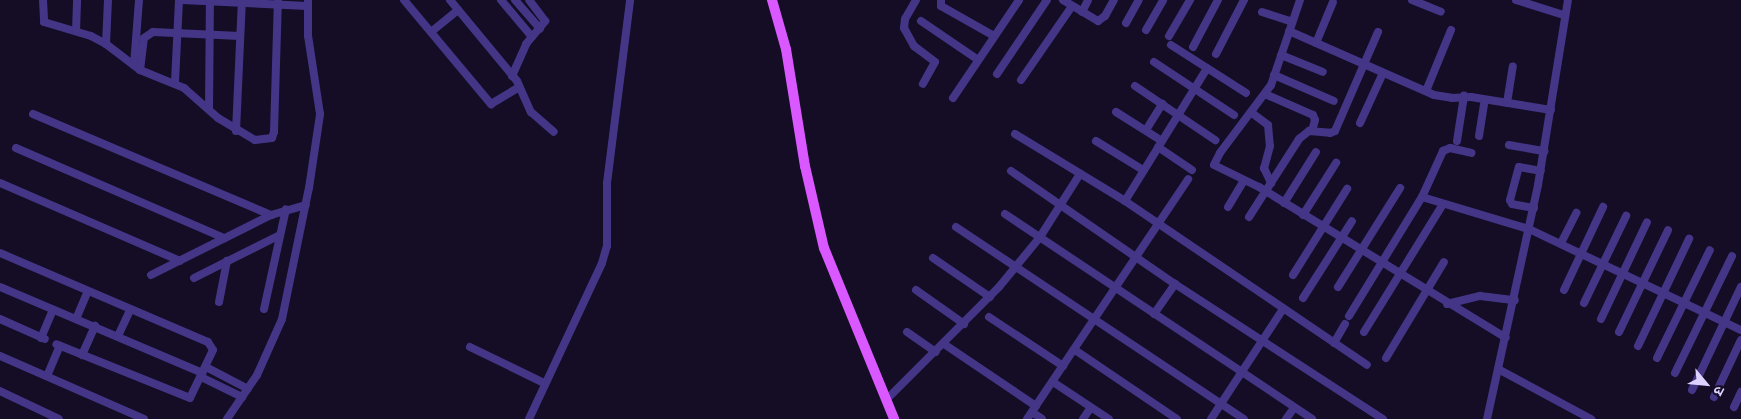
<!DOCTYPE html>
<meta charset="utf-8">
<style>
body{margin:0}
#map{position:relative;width:1741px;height:419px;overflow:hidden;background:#140d25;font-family:"Open Sans","Noto Sans Devanagari",sans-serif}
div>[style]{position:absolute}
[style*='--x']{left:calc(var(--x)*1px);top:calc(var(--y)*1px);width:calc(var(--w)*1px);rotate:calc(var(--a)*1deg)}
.minor>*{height:8px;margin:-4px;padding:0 4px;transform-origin:4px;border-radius:4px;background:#443587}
.major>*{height:10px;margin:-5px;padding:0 5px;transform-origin:5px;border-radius:5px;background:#d958ff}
span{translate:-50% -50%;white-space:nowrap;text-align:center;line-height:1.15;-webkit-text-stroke:4px #140d25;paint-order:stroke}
.north{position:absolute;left:1681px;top:359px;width:50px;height:50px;-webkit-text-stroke:4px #140d25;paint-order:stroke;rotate:118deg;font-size:14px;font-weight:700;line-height:20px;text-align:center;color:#ddd1ff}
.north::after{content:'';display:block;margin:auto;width:18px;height:22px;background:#ddd1ff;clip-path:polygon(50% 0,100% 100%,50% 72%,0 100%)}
</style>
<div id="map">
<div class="minor">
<i style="--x:43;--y:0;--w:22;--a:87"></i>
<i style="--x:44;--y:22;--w:49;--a:16.6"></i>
<i style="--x:91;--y:36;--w:17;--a:28"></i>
<i style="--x:106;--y:44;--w:43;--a:37.4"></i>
<i style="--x:140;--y:70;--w:48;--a:22.2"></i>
<i style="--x:184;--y:88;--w:45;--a:41.4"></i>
<i style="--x:218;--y:118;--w:43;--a:30.7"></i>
<i style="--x:255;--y:140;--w:17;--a:-7"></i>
<i style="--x:272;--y:138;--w:6;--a:-72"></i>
<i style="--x:274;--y:132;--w:132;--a:-88.3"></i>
<i style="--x:182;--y:0;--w:125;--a:2.7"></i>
<i style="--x:404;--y:0;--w:136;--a:50.1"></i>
<i style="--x:491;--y:104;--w:33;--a:-31"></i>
<i style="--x:450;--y:0;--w:105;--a:50.4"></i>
<i style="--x:517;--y:81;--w:34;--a:66"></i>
<i style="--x:531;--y:112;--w:30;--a:41"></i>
<i style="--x:501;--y:0;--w:48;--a:50"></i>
<i style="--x:515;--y:0;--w:38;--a:49"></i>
<i style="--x:916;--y:0;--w:22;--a:120"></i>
<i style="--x:905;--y:19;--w:9;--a:96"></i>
<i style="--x:904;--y:28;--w:21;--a:61"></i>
<i style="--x:914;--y:46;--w:26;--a:37"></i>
<i style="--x:935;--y:62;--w:25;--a:119"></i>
<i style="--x:941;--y:0;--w:6;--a:90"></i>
<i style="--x:941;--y:6;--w:61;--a:29.5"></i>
<i style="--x:1063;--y:0;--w:41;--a:31"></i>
<i style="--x:1098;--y:21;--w:9;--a:-36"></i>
<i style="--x:1105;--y:16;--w:18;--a:-61"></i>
<i style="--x:1300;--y:0;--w:90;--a:108.8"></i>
<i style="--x:1271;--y:85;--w:85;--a:126.9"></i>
<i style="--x:1220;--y:153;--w:13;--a:117"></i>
<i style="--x:1214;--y:165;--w:50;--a:26.1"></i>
<i style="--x:1259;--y:187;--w:289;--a:31.4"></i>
<i style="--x:1412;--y:0;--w:31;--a:22"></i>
<i style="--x:1516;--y:0;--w:50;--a:17.4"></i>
<i style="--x:1082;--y:12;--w:13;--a:-63"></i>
<i style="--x:1262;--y:12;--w:32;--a:18"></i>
<i style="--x:921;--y:21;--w:68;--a:34.2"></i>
<i style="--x:1126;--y:23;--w:26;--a:-61"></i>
<i style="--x:1146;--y:30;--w:34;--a:-60"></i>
<i style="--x:76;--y:31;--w:31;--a:-88"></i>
<i style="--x:1289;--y:31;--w:158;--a:23.8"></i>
<i style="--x:1434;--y:95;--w:18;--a:9"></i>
<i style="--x:1452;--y:98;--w:19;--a:-3"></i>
<i style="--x:1471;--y:97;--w:81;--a:9.2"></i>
<i style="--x:431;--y:32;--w:35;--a:-39"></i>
<i style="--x:1169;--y:36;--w:42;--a:-59.7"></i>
<i style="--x:1316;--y:43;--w:44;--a:-67.5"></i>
<i style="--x:106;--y:44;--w:44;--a:-87.4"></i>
<i style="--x:1171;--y:45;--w:89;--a:32.6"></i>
<i style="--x:1193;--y:47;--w:53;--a:-62"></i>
<i style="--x:1216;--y:54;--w:61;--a:-62.6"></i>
<i style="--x:1281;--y:55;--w:45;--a:22"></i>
<i style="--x:1154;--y:62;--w:96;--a:33.5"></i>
<i style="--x:134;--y:65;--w:65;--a:-85.6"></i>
<i style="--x:140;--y:70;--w:32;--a:-83"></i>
<i style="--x:144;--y:38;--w:11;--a:-34"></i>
<i style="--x:153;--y:32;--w:87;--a:2.6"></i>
<i style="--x:997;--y:74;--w:89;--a:-56"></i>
<i style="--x:1274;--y:75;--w:65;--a:23.4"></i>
<i style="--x:512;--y:76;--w:35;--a:-66"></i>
<i style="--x:526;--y:44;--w:30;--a:-50"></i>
<i style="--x:545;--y:21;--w:26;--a:-127"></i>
<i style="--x:1021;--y:80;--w:90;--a:-55.4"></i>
<i style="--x:175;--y:82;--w:82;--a:-87.2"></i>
<i style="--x:1135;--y:86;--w:97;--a:34"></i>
<i style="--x:1426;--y:91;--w:66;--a:-67.7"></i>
<i style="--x:1265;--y:94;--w:52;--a:23.6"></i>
<i style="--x:1313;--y:115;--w:5;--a:68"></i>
<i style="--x:1315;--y:120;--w:11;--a:105"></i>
<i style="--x:953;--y:98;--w:118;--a:-56"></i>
<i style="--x:1507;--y:103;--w:37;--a:-81"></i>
<i style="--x:209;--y:109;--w:109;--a:-89.5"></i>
<i style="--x:1116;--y:112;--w:54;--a:32.2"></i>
<i style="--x:1252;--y:113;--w:20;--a:37"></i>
<i style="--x:1268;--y:125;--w:21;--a:85"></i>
<i style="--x:1270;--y:146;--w:23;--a:105"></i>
<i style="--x:1264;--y:168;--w:17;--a:65"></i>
<i style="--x:33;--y:114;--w:259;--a:23"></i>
<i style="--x:1360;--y:123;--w:55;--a:-65.3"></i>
<i style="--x:1146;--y:130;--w:31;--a:-58"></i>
<i style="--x:236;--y:131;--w:131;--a:-87.4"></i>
<i style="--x:1015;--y:134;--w:129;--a:31.3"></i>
<i style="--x:1125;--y:201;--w:292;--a:34.1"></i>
<i style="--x:1479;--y:136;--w:36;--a:-81"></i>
<i style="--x:1096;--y:141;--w:55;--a:31.7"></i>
<i style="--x:1457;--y:141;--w:46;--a:-81.2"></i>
<i style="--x:1509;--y:145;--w:36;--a:10"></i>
<i style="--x:1158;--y:147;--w:41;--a:34.1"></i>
<i style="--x:16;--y:148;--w:227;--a:23.4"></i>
<i style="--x:1011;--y:171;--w:199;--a:34.6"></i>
<i style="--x:1175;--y:284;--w:248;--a:33"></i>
<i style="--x:0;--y:183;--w:196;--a:23.4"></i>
<i style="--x:1422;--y:197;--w:112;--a:16.7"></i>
<i style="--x:1529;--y:229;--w:235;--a:25.5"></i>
<i style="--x:1125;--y:201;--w:156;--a:-58.3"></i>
<i style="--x:1284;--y:203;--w:60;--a:-57.9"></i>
<i style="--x:1228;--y:207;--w:31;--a:-59"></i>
<i style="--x:1534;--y:208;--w:22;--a:-170"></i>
<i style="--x:1512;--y:204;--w:4;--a:-117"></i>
<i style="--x:1510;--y:200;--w:34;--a:-75"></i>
<i style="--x:1519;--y:167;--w:22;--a:10"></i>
<i style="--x:1005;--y:214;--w:369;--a:33.7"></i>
<i style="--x:1303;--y:215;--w:62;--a:-57.6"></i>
<i style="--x:1249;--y:217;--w:93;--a:-57.3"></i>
<i style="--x:1299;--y:139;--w:13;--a:-39"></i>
<i style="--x:1309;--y:131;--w:21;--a:5"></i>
<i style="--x:1330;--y:133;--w:5;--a:-22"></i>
<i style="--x:1335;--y:131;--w:108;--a:-66.5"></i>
<i style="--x:956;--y:227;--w:346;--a:33.7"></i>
<i style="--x:1561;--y:243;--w:34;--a:-63"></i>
<i style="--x:0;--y:253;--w:226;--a:23.2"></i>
<i style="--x:208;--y:342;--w:9;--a:58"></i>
<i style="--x:213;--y:350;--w:53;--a:115.6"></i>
<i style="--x:190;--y:398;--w:144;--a:-158.1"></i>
<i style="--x:933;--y:258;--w:69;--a:34.4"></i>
<i style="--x:151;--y:275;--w:134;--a:-26.6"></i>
<i style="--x:271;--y:215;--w:36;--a:-16"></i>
<i style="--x:1293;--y:275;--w:102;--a:-57.9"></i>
<i style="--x:194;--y:278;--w:96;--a:-26.6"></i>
<i style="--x:0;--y:287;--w:220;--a:23"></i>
<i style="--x:1338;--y:287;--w:117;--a:-57.9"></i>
<i style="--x:916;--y:290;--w:59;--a:35.3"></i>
<i style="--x:1564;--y:290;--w:92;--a:-64.8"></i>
<i style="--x:1303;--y:298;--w:91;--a:-57.5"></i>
<i style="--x:219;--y:302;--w:42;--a:-79"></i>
<i style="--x:1584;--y:303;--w:97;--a:-64.2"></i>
<i style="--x:1447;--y:304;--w:34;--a:-14"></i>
<i style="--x:1480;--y:296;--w:35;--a:7"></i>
<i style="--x:264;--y:309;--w:102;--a:-77.6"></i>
<i style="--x:1154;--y:314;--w:37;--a:-55"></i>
<i style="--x:1349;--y:316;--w:140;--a:-58.5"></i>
<i style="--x:1422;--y:197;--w:51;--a:-65.5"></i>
<i style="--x:1443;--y:151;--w:8;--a:-23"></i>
<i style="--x:1450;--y:148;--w:22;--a:13"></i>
<i style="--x:989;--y:317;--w:89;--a:33.5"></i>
<i style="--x:0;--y:319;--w:49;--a:24"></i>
<i style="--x:76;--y:319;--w:30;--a:-67"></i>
<i style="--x:1601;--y:319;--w:107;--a:-64.6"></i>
<i style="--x:907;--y:332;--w:35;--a:35"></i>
<i style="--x:1364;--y:332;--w:150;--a:-58.3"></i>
<i style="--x:1619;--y:332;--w:113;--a:-64.3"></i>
<i style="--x:118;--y:336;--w:29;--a:-65"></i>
<i style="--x:41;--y:338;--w:30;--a:-67"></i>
<i style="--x:1334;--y:343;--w:22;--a:-60"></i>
<i style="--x:944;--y:344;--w:111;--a:34"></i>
<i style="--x:1638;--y:346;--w:119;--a:-64.5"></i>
<i style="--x:470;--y:347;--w:82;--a:25.9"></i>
<i style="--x:1075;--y:350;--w:123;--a:34.1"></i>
<i style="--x:82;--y:355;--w:32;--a:-66"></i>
<i style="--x:0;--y:356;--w:157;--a:23.6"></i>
<i style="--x:1386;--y:358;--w:112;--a:-58.9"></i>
<i style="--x:1657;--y:358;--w:120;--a:-63.9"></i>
<i style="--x:206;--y:367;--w:47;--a:27.6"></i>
<i style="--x:1498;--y:369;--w:106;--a:28.3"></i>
<i style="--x:1675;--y:373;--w:130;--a:-64"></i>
<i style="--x:47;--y:376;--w:33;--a:-67"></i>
<i style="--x:201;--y:377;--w:46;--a:26"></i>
<i style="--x:1053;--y:382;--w:67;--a:33.5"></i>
<i style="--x:1692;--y:390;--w:114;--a:-64.6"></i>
<i style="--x:0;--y:391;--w:65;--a:25.4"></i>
<i style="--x:1714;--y:397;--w:63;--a:-64.7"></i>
<i style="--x:887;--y:399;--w:158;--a:-45"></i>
<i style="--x:999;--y:287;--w:65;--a:-50.6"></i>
<i style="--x:1040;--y:237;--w:75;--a:-57.6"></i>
<i style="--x:1734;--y:407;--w:17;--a:-65"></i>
<i style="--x:1032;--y:412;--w:12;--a:35"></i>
<i style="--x:227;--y:419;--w:53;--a:-55.7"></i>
<i style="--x:257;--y:375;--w:61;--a:-65.9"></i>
<i style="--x:282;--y:319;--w:134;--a:-78.4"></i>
<i style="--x:309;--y:188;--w:75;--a:-81.5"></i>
<i style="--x:320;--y:114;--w:79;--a:-98.7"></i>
<i style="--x:308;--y:36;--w:36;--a:-90"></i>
<i style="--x:529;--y:419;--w:172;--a:-64.9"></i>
<i style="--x:602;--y:263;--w:18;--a:-74"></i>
<i style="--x:607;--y:246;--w:63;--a:-90"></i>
<i style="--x:607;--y:183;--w:184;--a:-82.8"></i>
<i style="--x:1027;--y:419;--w:289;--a:-56.1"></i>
<i style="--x:1083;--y:419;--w:14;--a:-56"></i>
<i style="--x:1211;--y:419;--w:131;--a:-56.8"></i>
<i style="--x:1286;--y:419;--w:14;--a:-54"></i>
<i style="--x:1487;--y:419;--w:239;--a:-77.7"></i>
<i style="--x:1538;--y:185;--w:187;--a:-80.8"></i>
</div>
<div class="major">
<i style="--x:772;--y:0;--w:51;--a:74.1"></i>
<i style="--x:786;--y:49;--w:119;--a:80.8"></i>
<i style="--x:805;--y:166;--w:84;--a:77"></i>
<i style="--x:824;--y:248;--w:185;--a:67.7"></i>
</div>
<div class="north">उ</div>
</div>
